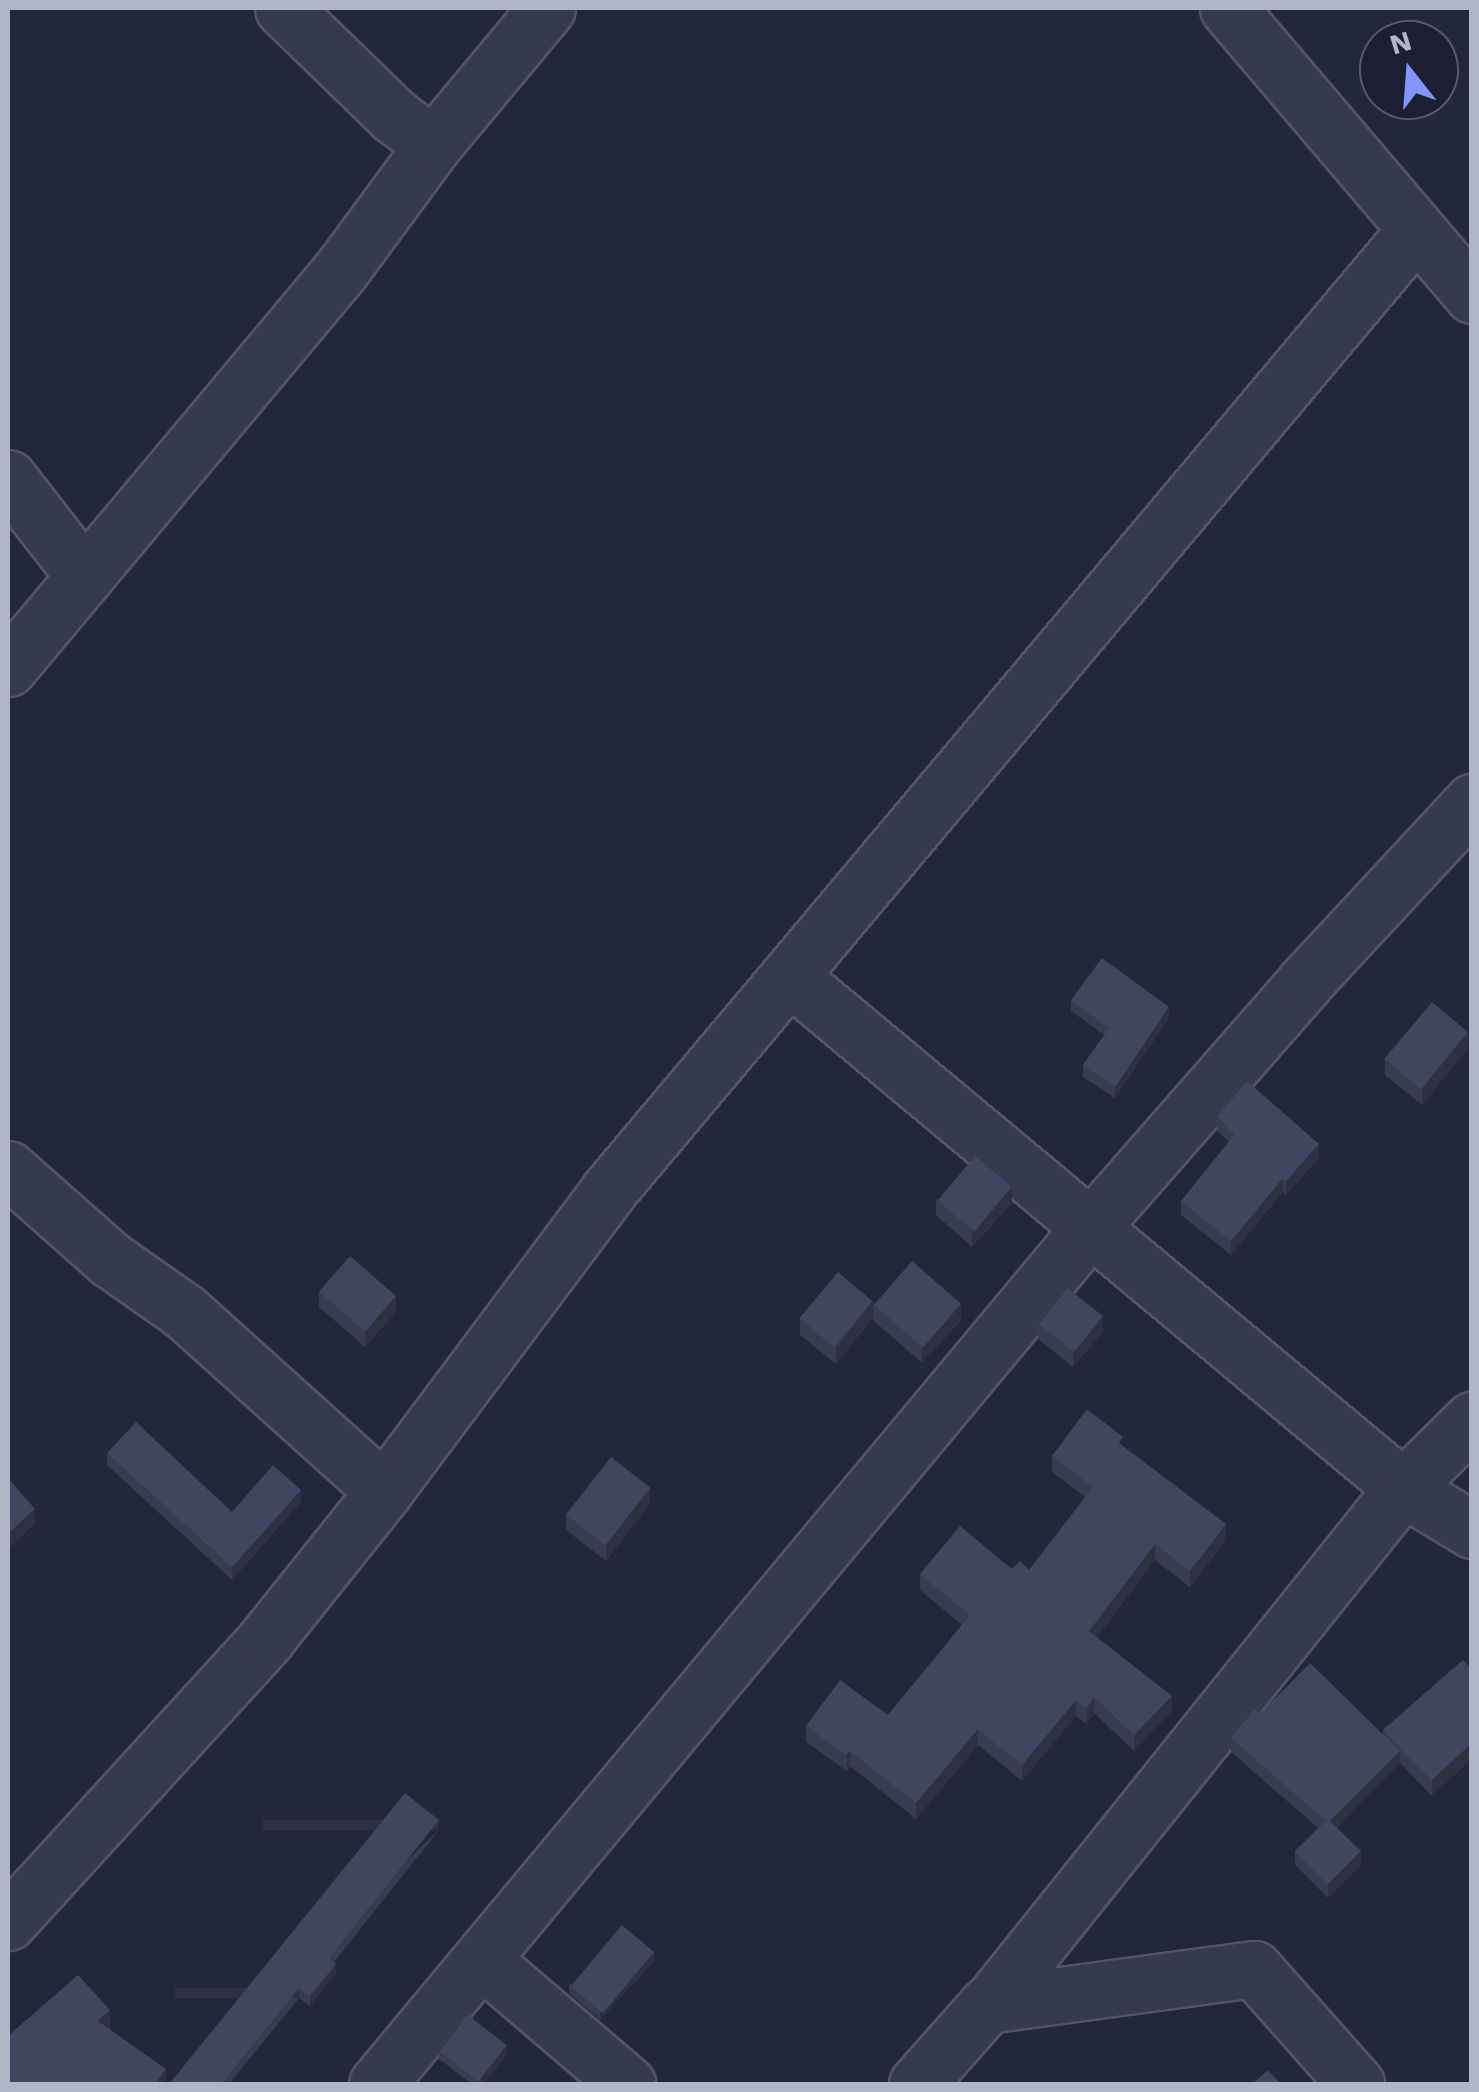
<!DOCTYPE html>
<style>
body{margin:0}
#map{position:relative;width:1479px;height:2092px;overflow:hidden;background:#22273c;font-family:"Work Sans",sans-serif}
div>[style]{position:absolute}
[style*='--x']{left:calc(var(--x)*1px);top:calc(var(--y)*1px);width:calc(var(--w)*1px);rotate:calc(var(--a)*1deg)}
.roads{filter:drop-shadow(2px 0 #515567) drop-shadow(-2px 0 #515567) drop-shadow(0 2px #515567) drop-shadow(0 -2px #515567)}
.minor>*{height:55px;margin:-27.5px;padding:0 27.5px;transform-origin:27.5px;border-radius:27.5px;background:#363a4d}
.wall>*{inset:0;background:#373c52}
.shaded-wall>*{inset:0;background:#2d3142;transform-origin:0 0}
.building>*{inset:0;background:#40465f;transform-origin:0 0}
span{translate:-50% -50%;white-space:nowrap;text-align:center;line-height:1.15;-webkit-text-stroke:10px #1b1f31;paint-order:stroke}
.frame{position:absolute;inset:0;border:10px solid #b1b5c8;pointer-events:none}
.north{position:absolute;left:1359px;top:20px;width:100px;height:100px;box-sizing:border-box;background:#1b1f31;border:2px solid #575b6d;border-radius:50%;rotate:343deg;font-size:28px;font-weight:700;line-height:40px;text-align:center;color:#b1b5c8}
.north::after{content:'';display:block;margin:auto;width:35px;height:45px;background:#8295fc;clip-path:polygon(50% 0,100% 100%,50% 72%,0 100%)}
</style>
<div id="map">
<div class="roads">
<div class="minor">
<i style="--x:1228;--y:8;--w:377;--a:49.6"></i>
<i style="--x:433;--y:145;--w:178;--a:-50.2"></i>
<i style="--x:8;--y:478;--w:125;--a:52.1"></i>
<i style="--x:8;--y:668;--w:519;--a:-50.08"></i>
<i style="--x:341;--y:270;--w:155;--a:-53.6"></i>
<i style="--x:433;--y:145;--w:49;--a:-143.4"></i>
<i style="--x:394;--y:116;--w:155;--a:-135.8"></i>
<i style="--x:789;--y:976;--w:799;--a:39.82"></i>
<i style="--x:1403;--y:1488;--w:81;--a:31.3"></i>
<i style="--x:8;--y:1169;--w:137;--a:41.5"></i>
<i style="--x:111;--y:1260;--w:90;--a:35.1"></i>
<i style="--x:185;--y:1312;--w:268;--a:42"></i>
<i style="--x:384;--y:1491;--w:376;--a:-53.2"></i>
<i style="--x:609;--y:1190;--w:1254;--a:-49.95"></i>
<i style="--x:8;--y:1922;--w:383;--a:-47.6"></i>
<i style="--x:266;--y:1639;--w:189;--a:-51.4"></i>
<i style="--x:482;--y:1960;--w:191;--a:40.5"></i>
<i style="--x:989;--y:2005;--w:662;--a:-51.31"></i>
<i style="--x:1403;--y:1488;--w:97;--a:-44.6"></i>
<i style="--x:377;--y:2084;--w:1114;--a:-50.21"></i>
<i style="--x:1090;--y:1228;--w:327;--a:-48.8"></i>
<i style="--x:1305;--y:982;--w:246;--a:-47.1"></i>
<i style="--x:917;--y:2084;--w:106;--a:-48.5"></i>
<i style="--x:987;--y:2005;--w:269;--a:-7.7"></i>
<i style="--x:1254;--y:1969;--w:154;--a:48.4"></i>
</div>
</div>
<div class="wall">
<i style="clip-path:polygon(1071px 1000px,1169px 1018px,1115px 1098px,1083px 1077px,1083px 1065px,1104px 1035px,1071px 1011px)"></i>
<i style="clip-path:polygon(1468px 1048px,1422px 1105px,1385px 1075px,1385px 1059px)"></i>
<i style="clip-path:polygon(1217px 1117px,1319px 1158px,1286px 1195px,1283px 1192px,1231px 1255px,1181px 1215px,1181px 1201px,1229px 1142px,1217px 1131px)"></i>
<i style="clip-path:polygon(936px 1199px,1012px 1203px,972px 1247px,936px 1215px)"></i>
<i style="clip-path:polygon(319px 1291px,396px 1312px,365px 1347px,319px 1307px)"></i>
<i style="clip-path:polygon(873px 1303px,961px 1320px,922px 1363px,873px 1320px,873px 1318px,836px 1364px,800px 1335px,800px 1319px)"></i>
<i style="clip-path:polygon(1038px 1323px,1103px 1332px,1073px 1367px,1038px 1339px)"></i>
<i style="clip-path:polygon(1123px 1446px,1226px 1540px,1190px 1587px,1155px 1560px,1097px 1637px,1172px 1712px,1134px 1751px,1094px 1713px,1087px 1724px,1076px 1716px,1022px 1781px,978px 1745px,916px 1819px,850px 1766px,847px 1771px,806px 1742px,806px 1726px,888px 1715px,962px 1625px,920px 1590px,920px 1574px,1012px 1569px,1029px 1570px,1085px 1497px,1052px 1472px,1052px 1456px)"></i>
<i style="clip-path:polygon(107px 1453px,232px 1512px,301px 1502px,232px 1580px,107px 1465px)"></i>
<i style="clip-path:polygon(650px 1504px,606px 1561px,566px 1530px,566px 1514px)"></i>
<i style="clip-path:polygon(1463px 1660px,1432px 1796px,1400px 1763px,1337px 1828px,1361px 1865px,1328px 1898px,1295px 1865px,1295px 1851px,1318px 1828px,1231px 1752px,1231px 1738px,1260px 1714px,1383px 1734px,1383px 1730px)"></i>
<i style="clip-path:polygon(439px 1830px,334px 1962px,336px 1973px,310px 2006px,299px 1998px,229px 2084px,170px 2084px)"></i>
<i style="clip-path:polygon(654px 1961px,600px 2020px,569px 1993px,569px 1985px)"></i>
<i style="clip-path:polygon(439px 2051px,507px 2054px,483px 2084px,472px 2084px,439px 2059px)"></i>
</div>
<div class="shaded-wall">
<i style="clip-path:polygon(1169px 1007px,1169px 1018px,1115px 1098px,1115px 1087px)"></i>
<i style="clip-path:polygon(1468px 1032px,1468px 1048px,1422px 1105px,1422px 1089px)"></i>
<i style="clip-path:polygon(1319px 1144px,1319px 1158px,1286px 1195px,1286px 1181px)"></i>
<i style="clip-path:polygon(1283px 1178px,1283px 1192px,1231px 1255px,1231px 1241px)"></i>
<i style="clip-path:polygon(1012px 1187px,1012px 1203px,972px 1247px,972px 1231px)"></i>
<i style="clip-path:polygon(396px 1296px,396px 1312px,365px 1347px,365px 1331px)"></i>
<i style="clip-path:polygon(873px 1301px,873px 1318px,836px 1364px,836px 1348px)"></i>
<i style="clip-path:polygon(961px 1304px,961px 1320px,922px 1363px,922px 1347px)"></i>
<i style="clip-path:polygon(1103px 1316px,1103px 1332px,1073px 1367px,1073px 1351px)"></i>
<i style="clip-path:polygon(650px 1488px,650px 1504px,606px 1561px,606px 1545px)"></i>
<i style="clip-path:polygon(301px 1490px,301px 1502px,232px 1580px,232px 1567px)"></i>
<i style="clip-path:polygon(35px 1509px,35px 1524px,8px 1549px,8px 1534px)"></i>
<i style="clip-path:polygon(1226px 1524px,1226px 1540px,1190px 1587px,1190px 1571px)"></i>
<i style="clip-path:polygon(1155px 1544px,1155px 1560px,1089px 1647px,1089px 1631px)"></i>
<i style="clip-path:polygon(1172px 1696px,1172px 1712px,1134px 1751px,1134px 1735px)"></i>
<i style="clip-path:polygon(1094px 1697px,1094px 1713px,1087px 1724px,1087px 1708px)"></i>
<i style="clip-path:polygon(1076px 1700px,1076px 1716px,1022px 1781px,1022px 1765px)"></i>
<i style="clip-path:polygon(978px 1729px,978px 1745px,916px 1819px,916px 1803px)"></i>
<i style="clip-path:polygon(1472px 1743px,1472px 1759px,1432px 1796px,1432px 1780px)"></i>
<i style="clip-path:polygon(850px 1751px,850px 1766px,847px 1771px,847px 1755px)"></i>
<i style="clip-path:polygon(1400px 1751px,1400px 1765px,1330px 1835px,1330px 1821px)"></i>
<i style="left:439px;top:1820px;width:10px;height:176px;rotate:90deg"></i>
<i style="clip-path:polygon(1361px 1851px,1361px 1865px,1328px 1898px,1328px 1884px)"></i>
<i style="clip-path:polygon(654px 1952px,654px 1961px,600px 2020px,600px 2012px)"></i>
<i style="clip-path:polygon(336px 1964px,336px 1973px,310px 2006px,310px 1996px)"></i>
<i style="left:299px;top:1988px;width:10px;height:124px;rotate:90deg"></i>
<i style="clip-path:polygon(110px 2010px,110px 2029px,98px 2021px)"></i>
<i style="clip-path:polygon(507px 2045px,507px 2054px,483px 2084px,479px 2084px,479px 2081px)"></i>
<i style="clip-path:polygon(166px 2069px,166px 2084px,155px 2084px)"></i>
</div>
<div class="building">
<i style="clip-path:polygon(1102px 958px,1169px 1007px,1115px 1087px,1083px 1065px,1109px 1028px,1071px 1000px)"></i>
<i style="left:1432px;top:1002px;width:47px;height:74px;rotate:40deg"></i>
<i style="clip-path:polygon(1247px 1081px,1319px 1144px,1286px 1181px,1283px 1178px,1231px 1241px,1181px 1201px,1235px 1134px,1217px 1117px)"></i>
<i style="left:975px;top:1156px;width:48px;height:58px;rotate:40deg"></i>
<i style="left:350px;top:1256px;width:61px;height:47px;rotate:41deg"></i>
<i style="left:912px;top:1261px;width:65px;height:58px;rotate:41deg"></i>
<i style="left:838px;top:1272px;width:45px;height:60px;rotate:40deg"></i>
<i style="left:1068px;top:1288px;width:45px;height:46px;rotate:39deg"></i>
<i style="clip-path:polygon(1087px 1409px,1123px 1437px,1119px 1443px,1226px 1524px,1190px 1571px,1155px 1544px,1089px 1631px,1172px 1696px,1134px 1735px,1094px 1697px,1087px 1708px,1076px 1700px,1022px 1765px,978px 1729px,916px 1803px,850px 1751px,847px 1755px,806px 1726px,840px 1680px,888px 1715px,970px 1615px,920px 1574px,960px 1526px,1012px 1569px,1020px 1561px,1029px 1570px,1093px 1487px,1052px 1456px)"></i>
<i style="clip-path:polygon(136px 1422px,232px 1512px,273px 1465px,301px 1490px,232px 1567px,107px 1453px)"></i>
<i style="left:611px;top:1457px;width:50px;height:73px;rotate:38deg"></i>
<i style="clip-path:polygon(8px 1478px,35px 1509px,8px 1534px)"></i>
<i style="clip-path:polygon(1463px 1660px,1472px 1669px,1472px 1743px,1432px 1780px,1383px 1730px)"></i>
<i style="clip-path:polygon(1310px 1663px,1400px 1751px,1330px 1821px,1361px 1851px,1328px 1884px,1295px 1851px,1326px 1821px,1231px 1738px,1255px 1709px,1260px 1714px)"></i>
<i style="clip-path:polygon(405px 1793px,439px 1820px,329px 1958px,336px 1964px,310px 1996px,299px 1988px,221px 2084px,171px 2084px,170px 2083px)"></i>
<i style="left:622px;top:1925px;width:42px;height:80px;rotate:40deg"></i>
<i style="clip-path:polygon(78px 1975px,110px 2010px,98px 2021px,166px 2069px,155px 2084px,8px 2084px,8px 2036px)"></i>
<i style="left:468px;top:2015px;width:49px;height:46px;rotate:38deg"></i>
<i style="clip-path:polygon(1268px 2070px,1281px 2084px,1252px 2084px)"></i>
</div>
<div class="frame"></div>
<div class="north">N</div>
</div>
